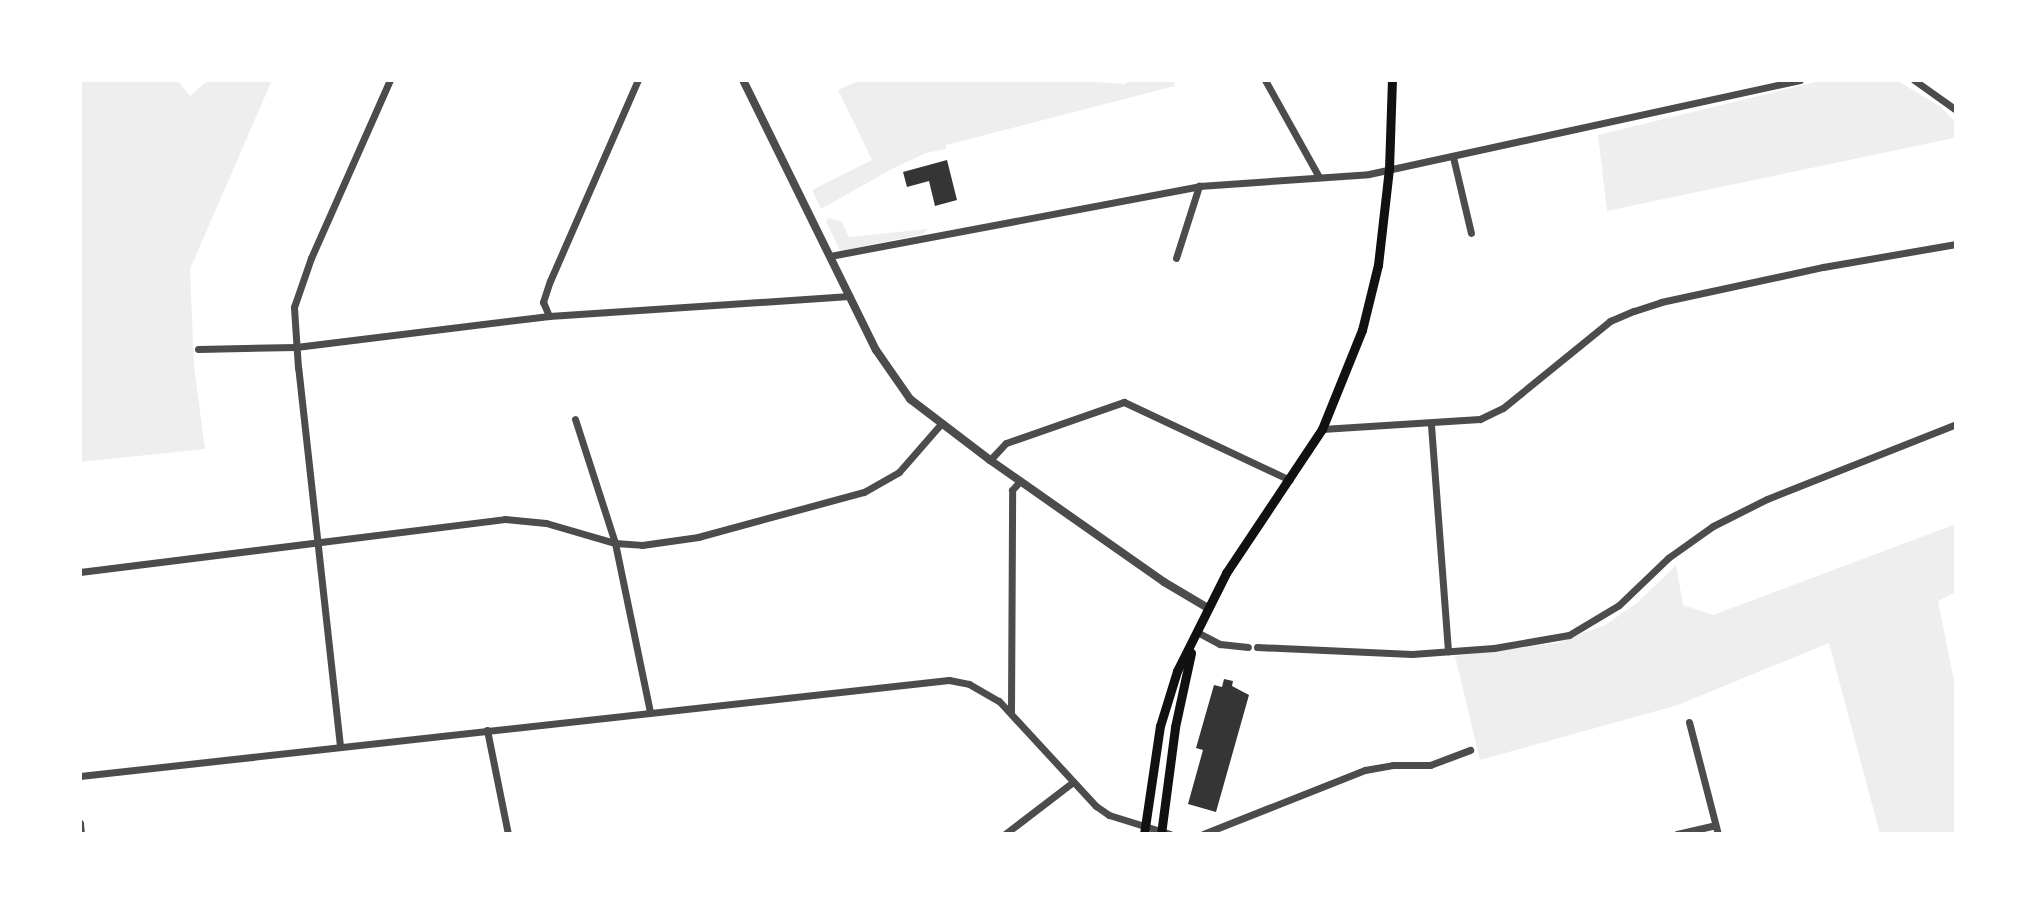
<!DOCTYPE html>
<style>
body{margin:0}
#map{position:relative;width:2036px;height:914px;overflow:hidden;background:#fff;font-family:"PT Serif",serif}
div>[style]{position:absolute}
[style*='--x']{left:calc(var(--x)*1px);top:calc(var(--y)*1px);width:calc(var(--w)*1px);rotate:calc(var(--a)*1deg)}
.green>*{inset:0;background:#eee}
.building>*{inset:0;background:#353535}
.minor>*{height:7px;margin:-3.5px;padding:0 3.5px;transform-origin:3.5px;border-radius:3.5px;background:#4c4c4c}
.tertiary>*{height:8px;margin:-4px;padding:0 4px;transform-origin:4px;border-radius:4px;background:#4c4c4c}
.secondary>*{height:9px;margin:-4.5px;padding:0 4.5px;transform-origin:4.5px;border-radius:4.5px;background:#111}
span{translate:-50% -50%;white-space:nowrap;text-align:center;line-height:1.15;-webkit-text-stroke:8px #fff;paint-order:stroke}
.frame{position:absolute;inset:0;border:82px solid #fff;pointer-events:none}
</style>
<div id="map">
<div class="green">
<i style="clip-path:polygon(80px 80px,177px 80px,190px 96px,208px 80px,272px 80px,190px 269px,194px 366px,205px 449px,80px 462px)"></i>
<i style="clip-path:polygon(860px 80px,1062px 80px,1126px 84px,1128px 80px,1174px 80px,1175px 86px,946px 145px,946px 149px,926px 153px,890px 170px,821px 209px,812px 190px,872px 160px,838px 90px)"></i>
<i style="clip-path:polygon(1824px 80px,1896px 80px,1941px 107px,1954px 121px,1954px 138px,1607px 211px,1598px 135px)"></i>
<i style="clip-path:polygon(829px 218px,841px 221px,849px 237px,928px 229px,923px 234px,840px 251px,826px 221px)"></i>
<i style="clip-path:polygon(1956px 524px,1956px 592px,1938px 601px,1956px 691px,1956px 834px,1880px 834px,1829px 643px,1678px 705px,1480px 760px,1455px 656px,1557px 643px,1605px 625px,1637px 603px,1676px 565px,1683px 605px,1713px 615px)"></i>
</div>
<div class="building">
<i style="clip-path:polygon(947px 160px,957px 200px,935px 206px,929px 181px,907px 187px,903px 172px)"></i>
<i style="clip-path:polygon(1224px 679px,1233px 681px,1232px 686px,1249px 695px,1216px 812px,1188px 804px,1203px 750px,1196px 748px,1214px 685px,1222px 687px)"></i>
</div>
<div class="minor">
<i style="--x:1265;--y:80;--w:111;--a:60.9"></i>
<i style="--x:1914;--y:80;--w:52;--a:35.5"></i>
<i style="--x:1453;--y:157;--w:78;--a:76.7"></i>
<i style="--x:830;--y:256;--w:376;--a:-10.7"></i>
<i style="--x:1199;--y:186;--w:170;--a:-4"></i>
<i style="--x:1369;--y:174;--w:441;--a:-12.3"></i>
<i style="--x:1176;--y:258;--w:76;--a:-72.3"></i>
<i style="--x:549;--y:316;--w:15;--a:-113"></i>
<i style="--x:543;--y:302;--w:22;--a:-72"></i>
<i style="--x:550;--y:281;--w:219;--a:-66.4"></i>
<i style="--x:198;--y:349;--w:98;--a:-1.2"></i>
<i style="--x:296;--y:347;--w:255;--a:-7"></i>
<i style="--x:549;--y:316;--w:301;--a:-3.8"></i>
<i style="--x:575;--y:419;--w:130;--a:72.1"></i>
<i style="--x:615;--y:543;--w:173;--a:78.3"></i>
<i style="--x:1431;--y:425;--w:227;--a:85.7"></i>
<i style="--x:1322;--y:429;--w:158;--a:-3.6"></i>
<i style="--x:1480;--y:419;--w:25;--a:-26"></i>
<i style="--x:1503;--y:408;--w:138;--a:-39.1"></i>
<i style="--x:1610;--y:321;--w:26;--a:-23"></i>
<i style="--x:1634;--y:311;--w:28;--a:-18"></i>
<i style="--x:1661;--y:302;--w:166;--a:-12.2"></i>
<i style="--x:1823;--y:267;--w:135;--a:-9.8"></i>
<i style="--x:990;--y:460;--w:23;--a:-47"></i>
<i style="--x:1006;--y:443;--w:125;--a:-19.2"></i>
<i style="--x:1124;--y:402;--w:183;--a:25.2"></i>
<i style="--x:80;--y:572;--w:428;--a:-7.1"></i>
<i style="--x:505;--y:519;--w:41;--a:5.6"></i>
<i style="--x:546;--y:523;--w:72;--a:16.2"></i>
<i style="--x:615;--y:543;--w:27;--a:4"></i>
<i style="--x:642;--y:545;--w:57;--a:-8.1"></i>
<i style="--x:698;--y:537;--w:172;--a:-15.2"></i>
<i style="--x:864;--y:492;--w:40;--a:-29.7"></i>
<i style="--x:899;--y:472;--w:62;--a:-48.9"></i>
<i style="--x:1197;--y:632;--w:26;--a:28"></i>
<i style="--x:1220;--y:644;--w:28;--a:6"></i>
<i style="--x:1257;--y:647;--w:155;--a:2.6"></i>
<i style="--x:1412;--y:654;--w:82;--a:-4.2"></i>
<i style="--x:1494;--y:648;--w:76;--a:-9.8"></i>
<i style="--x:1569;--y:635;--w:58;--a:-31"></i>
<i style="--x:1619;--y:605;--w:68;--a:-43.8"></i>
<i style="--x:1668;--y:558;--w:55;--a:-35.4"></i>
<i style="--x:1713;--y:526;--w:60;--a:-26.6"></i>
<i style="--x:1767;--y:499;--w:203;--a:-21.6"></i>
<i style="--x:1011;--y:712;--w:222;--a:-89.7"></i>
<i style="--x:1012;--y:490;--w:12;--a:-48"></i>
<i style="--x:1689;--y:722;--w:116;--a:75.5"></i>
<i style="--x:487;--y:730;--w:106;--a:78.6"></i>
<i style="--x:340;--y:746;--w:380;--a:-96.3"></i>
<i style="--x:298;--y:368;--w:61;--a:-93.8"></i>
<i style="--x:294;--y:307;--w:52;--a:-70.9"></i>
<i style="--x:311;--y:258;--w:195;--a:-66.1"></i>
<i style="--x:80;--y:776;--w:874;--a:-6.3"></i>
<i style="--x:949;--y:680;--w:20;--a:11"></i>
<i style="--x:969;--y:684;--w:34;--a:30"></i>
<i style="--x:999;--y:701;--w:143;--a:47.3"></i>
<i style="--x:1096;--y:806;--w:16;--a:35"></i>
<i style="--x:1109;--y:815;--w:64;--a:17.3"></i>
<i style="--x:80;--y:823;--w:11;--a:85"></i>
<i style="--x:1005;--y:834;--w:86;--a:-37.4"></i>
<i style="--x:1203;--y:834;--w:174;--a:-21.6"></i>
<i style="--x:1365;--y:770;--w:28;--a:-10"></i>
<i style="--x:1393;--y:765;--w:37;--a:0"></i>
<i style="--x:1430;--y:765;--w:43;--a:-20.6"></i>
<i style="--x:1677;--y:834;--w:39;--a:-13"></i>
</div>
<div class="tertiary">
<i style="--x:743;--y:80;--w:301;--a:63.8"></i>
<i style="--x:876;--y:350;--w:60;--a:55.2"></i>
<i style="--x:910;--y:399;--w:101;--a:37.3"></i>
<i style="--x:990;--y:460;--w:213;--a:35"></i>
<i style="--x:1164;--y:582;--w:51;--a:30.6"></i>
</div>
<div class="secondary">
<i style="--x:1144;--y:834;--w:109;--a:-81.6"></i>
<i style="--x:1160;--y:726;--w:58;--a:-72.8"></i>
<i style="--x:1177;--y:671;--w:110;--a:-63.4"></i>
<i style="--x:1226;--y:573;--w:173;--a:-56.3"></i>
<i style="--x:1322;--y:429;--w:107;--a:-68"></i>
<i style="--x:1362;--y:330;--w:67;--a:-76.2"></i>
<i style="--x:1378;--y:265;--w:97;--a:-83.5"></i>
<i style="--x:1389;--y:169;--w:89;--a:-88.1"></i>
<i style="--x:1161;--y:834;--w:108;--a:-82.5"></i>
<i style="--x:1175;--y:727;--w:76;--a:-77.8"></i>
</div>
<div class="frame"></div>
</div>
